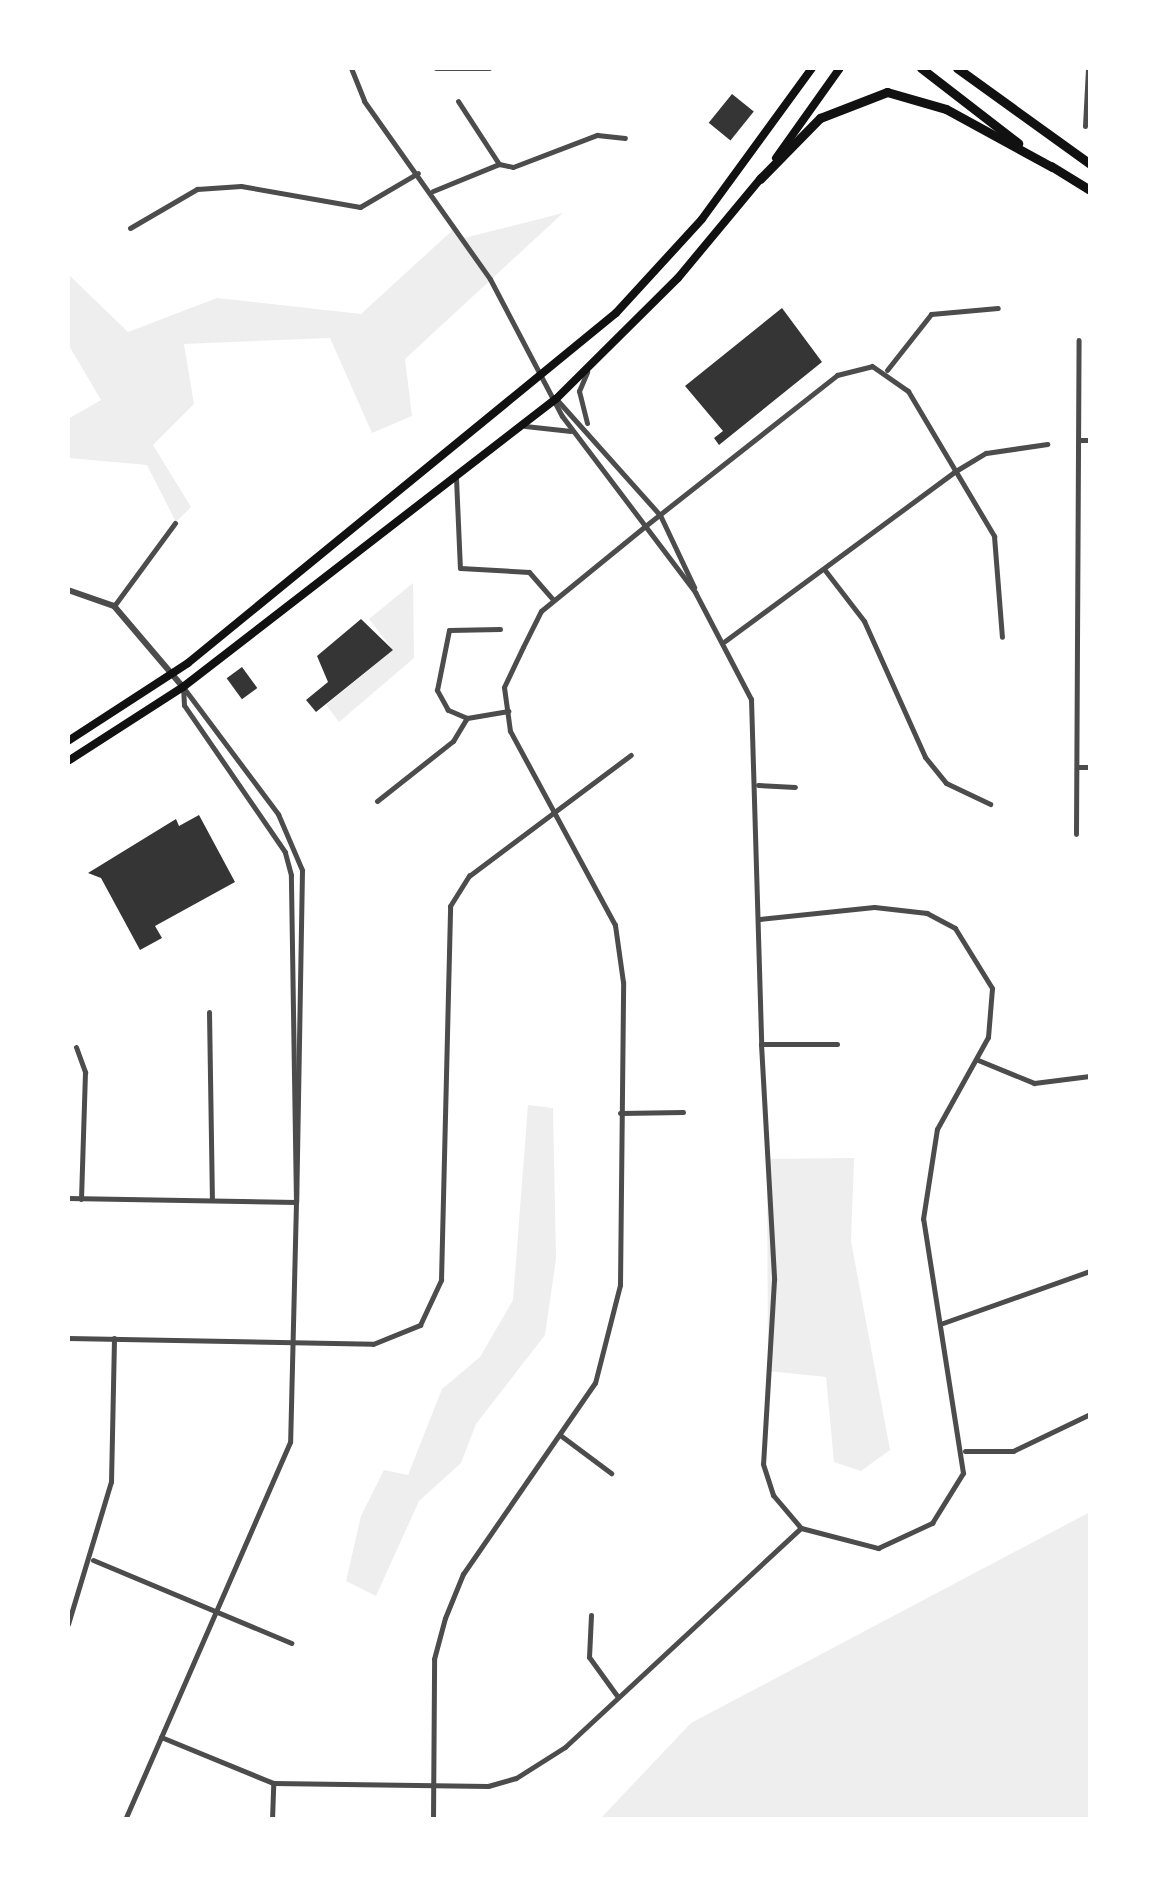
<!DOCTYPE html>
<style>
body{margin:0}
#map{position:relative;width:1158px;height:1887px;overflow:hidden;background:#fff;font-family:"Libre Baskerville",serif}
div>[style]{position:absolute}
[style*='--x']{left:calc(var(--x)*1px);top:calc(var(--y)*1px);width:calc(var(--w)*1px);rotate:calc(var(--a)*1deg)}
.green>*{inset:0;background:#eee}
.building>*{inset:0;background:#353535;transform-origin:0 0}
.minor>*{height:5px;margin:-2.5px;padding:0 2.5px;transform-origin:2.5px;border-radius:2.5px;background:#4c4c4c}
.tertiary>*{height:6px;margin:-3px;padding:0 3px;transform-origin:3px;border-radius:3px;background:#4c4c4c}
.secondary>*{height:8px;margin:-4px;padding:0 4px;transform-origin:4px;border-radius:4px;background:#111}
.primary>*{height:9px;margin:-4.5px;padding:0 4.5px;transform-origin:4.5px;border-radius:4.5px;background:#111}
span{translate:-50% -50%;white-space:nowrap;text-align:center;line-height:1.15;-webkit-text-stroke:9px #fff;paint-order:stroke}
.frame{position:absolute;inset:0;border:70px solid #fff;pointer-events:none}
</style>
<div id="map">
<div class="green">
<i style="clip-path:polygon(563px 213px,405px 359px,412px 416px,372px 433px,330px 338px,184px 344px,194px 404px,153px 445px,191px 507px,176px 522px,147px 465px,68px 458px,68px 419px,101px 400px,68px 344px,68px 274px,128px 332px,217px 298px,361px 314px,456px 227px,464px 238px)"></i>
<i style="clip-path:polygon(413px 583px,414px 658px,339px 722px,326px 705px,393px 650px,369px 619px)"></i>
<i style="clip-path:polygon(528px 1105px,553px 1108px,556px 1259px,545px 1335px,476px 1424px,461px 1463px,419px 1501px,376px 1596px,346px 1581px,361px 1516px,384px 1470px,408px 1475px,442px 1389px,480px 1357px,513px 1300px)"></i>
<i style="clip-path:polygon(854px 1158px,851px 1241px,890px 1450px,861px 1471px,834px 1462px,826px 1377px,768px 1371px,767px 1159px)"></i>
<i style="clip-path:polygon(1090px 1512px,1090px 1819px,600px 1819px,691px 1723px)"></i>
</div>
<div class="building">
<i style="left:732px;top:94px;width:28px;height:37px;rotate:39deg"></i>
<i style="clip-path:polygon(782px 308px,822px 362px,719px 445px,714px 438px,723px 431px,685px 386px)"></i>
<i style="clip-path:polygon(361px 619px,393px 650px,316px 712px,306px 700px,328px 682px,317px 656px)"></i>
<i style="left:242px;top:667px;width:26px;height:19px;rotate:54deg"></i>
<i style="clip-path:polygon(199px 815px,235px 882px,155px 926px,162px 938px,140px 950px,101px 878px,88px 873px,176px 819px,179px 826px)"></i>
</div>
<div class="minor">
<i style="--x:351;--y:68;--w:35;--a:68"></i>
<i style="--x:364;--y:101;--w:218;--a:54.7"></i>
<i style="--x:490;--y:279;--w:155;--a:62.3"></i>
<i style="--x:562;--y:416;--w:221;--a:52.9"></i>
<i style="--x:695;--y:592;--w:121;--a:62.4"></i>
<i style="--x:751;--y:699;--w:345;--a:88.3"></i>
<i style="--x:761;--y:1044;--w:236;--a:86.8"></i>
<i style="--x:774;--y:1280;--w:184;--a:93.4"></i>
<i style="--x:763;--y:1464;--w:33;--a:72"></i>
<i style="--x:773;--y:1495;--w:43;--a:49.7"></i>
<i style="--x:801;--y:1528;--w:80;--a:14.6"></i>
<i style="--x:878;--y:1548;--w:60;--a:-24.8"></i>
<i style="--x:932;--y:1523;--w:59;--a:-58.2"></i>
<i style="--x:963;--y:1473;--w:257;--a:-98.9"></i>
<i style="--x:923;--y:1219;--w:91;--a:-81.2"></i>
<i style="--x:937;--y:1129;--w:105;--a:-61"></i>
<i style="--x:988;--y:1037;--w:49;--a:-85.3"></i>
<i style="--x:992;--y:988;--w:70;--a:-121.7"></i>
<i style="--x:955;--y:928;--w:32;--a:-152"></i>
<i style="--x:927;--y:913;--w:53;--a:-173.5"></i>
<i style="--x:874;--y:907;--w:116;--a:174"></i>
<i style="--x:436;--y:68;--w:53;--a:0"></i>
<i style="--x:1085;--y:126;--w:58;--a:-87"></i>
<i style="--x:499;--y:164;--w:14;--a:12"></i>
<i style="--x:513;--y:167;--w:90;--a:-20.9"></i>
<i style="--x:597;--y:135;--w:28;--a:6"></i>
<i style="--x:433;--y:191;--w:71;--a:-22.2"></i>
<i style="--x:499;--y:164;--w:75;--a:-123.1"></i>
<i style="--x:130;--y:228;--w:78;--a:-30.2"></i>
<i style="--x:197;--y:189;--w:44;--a:-3.9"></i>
<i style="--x:241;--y:186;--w:121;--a:10"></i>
<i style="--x:360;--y:207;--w:67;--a:-30.4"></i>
<i style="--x:887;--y:370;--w:71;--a:-51.8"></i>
<i style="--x:931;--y:314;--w:67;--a:-5.1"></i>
<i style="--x:558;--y:401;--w:153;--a:48.2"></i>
<i style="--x:660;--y:515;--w:80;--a:64.7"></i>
<i style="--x:587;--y:423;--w:33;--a:-104"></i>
<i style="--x:579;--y:391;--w:21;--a:-67"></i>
<i style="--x:525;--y:426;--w:46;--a:6.2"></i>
<i style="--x:1080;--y:440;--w:10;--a:0"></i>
<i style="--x:456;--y:478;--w:90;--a:87.5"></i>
<i style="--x:460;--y:568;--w:69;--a:3.3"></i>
<i style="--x:529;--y:572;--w:37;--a:49"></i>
<i style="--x:824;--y:569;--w:66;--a:52.4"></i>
<i style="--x:864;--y:621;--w:149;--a:65.8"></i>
<i style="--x:925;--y:757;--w:33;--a:51"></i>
<i style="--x:946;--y:783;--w:49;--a:25.5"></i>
<i style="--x:114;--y:606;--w:103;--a:-53.7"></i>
<i style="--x:725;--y:641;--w:285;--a:-36.4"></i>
<i style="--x:954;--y:472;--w:37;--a:-31"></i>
<i style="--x:986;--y:453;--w:62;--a:-8.4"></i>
<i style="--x:183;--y:687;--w:159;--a:53.2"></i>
<i style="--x:278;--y:814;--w:61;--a:66.8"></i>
<i style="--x:302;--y:870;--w:332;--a:91"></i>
<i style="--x:296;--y:1202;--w:327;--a:-90.9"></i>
<i style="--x:291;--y:875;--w:24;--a:-105"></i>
<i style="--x:285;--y:852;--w:178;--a:-124.5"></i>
<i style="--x:184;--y:705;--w:18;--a:-93"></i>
<i style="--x:467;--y:718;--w:21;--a:-157"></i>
<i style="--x:448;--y:710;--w:23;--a:-119"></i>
<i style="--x:437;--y:690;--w:61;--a:-78.7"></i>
<i style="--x:449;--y:630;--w:51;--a:-1.1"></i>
<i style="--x:1078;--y:767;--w:12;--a:0"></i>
<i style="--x:758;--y:785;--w:37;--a:3"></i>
<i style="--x:377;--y:801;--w:97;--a:-38.3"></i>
<i style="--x:453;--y:741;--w:27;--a:-59"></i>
<i style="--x:467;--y:718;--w:42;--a:-9.7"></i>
<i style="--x:1076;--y:834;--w:494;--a:-89.7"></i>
<i style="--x:209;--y:1012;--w:186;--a:89.1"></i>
<i style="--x:761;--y:1044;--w:76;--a:0"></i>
<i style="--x:76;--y:1047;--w:27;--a:70"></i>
<i style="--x:85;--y:1072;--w:127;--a:91.8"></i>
<i style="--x:978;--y:1060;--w:61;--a:22.3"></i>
<i style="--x:1034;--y:1083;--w:56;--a:-7.1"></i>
<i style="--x:620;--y:1113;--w:63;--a:-0.9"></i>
<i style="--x:68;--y:1198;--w:228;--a:1"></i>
<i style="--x:296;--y:1202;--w:240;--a:91.4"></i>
<i style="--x:290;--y:1442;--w:412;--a:113.6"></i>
<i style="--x:943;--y:1323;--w:156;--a:-19.5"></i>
<i style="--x:68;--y:1338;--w:305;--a:1.1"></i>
<i style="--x:373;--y:1344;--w:51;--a:-22"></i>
<i style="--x:420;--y:1325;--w:50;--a:-65"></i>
<i style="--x:441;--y:1280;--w:374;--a:-88.6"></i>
<i style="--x:450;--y:906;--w:36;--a:-58"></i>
<i style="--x:469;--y:876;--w:202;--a:-36.8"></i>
<i style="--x:560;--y:1435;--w:64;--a:36.7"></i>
<i style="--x:965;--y:1451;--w:48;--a:0"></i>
<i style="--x:1013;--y:1451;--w:85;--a:-25.7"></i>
<i style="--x:93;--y:1560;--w:215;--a:22.7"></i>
<i style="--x:591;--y:1615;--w:42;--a:92.7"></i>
<i style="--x:589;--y:1657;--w:49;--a:54.1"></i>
<i style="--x:68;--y:1624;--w:148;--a:-73.2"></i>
<i style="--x:111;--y:1482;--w:144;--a:-88.8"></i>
<i style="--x:161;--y:1737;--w:121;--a:22.3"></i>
<i style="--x:273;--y:1783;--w:215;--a:0.8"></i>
<i style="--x:488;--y:1786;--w:29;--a:-16"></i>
<i style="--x:516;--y:1778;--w:58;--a:-32.3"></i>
<i style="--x:565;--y:1747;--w:322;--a:-42.9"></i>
<i style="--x:272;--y:1820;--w:37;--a:-88"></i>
<i style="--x:433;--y:1820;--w:161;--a:-89.6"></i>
<i style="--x:434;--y:1659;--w:42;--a:-75"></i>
<i style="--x:445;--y:1618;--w:48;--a:-67.8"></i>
<i style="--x:463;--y:1574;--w:232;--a:-55.4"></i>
<i style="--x:595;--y:1383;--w:101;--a:-75.7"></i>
<i style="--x:620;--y:1285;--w:303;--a:-89.4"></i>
<i style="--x:623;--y:982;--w:58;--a:-98"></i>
<i style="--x:615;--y:925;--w:221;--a:-118.4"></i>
<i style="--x:510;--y:731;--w:44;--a:-97.8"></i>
<i style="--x:504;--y:687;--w:44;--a:-64.6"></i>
<i style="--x:523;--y:647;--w:40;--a:-63.4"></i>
<i style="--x:541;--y:611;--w:133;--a:-39.2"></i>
<i style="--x:644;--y:527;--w:246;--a:-38.2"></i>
<i style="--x:837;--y:375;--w:36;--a:-14"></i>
<i style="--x:872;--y:366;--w:44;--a:34.8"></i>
<i style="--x:908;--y:391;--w:169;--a:59.3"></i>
<i style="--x:994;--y:536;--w:101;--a:85.5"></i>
</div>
<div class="tertiary">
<i style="--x:68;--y:590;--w:49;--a:19.2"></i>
<i style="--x:114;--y:606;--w:106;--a:49.6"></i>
</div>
<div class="secondary">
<i style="--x:776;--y:158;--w:110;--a:-54.6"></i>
<i style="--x:68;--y:741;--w:143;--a:-33"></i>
<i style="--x:188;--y:663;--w:553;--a:-39.27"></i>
<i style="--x:616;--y:313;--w:127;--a:-47.5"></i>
<i style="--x:702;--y:219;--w:187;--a:-53.9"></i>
<i style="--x:68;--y:761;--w:137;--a:-32.8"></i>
<i style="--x:183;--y:687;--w:471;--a:-37.7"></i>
<i style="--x:556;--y:399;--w:172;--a:-44.8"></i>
<i style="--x:678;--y:278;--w:130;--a:-50.3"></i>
</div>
<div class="primary">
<i style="--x:921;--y:68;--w:123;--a:37.7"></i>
<i style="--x:957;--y:68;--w:164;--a:35.8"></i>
<i style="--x:1051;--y:166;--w:46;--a:31.6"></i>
<i style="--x:760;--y:179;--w:86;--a:-45.5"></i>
<i style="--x:820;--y:118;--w:72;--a:-21.2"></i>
<i style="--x:887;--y:92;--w:61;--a:16.1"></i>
<i style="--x:946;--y:109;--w:121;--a:28.7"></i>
</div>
<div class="frame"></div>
</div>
